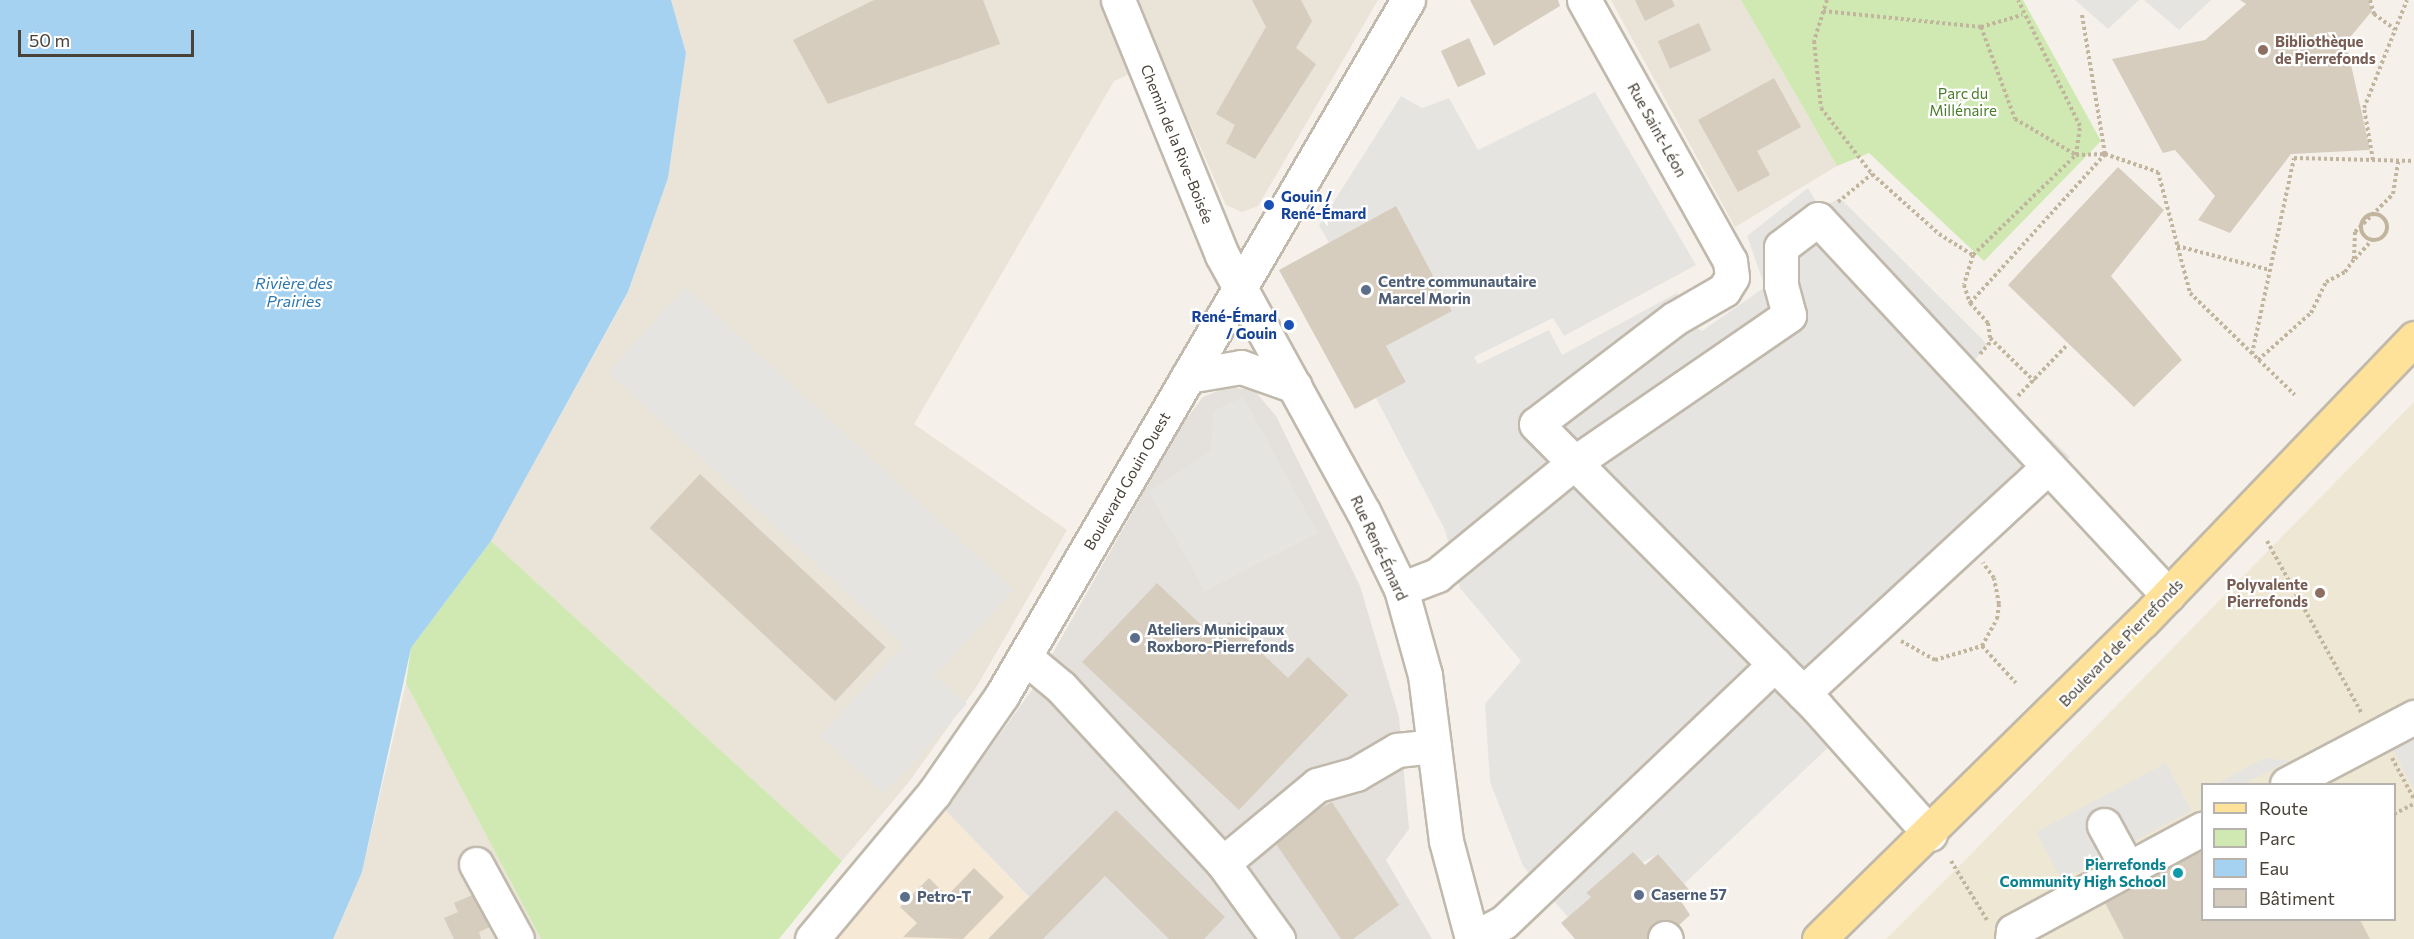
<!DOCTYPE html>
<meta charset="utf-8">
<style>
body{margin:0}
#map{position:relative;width:2414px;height:939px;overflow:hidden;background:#f5f1ea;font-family:Commissioner,sans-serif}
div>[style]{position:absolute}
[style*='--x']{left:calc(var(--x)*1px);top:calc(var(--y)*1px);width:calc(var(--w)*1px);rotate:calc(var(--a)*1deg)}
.residential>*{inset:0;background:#e9e3d8}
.commercial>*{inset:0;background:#f6e9d5}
.industrial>*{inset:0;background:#e4e0db}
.education>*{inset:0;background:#eee7d3}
.green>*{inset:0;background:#d0e9b2}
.parking>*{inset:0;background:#e6e4e1;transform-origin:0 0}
.water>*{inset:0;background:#a6d2f1}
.building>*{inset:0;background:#d7cdbf;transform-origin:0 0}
.path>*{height:4px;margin-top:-2px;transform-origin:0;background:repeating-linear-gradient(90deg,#c2b59d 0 3px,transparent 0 6px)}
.path>.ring{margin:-2px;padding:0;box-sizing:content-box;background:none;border:4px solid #c2b59d;border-radius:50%}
.roads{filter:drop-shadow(2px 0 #c0b9ac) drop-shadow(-2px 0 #c0b9ac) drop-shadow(0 2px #c0b9ac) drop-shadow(0 -2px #c0b9ac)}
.minor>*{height:33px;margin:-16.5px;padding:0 16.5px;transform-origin:16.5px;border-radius:16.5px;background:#fff}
.major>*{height:33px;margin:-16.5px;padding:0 16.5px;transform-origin:16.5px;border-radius:16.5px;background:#fee299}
.dots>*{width:16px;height:16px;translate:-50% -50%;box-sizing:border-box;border:3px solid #fff;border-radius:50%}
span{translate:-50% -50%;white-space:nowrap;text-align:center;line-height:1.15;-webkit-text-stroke:4.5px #fff;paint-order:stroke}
.education-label{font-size:15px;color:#785e54;font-weight:700}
.left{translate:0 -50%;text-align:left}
.right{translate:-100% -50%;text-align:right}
.park-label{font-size:15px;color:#487c2a}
.street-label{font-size:15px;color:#494238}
.transit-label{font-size:15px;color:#164399;font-weight:700}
.service-label{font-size:15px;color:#4e5e75;font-weight:700}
.culture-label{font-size:15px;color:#0d838f;font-weight:700}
.water-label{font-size:16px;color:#2e77ae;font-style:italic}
.legend{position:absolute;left:2201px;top:783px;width:195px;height:138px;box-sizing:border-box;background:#fff;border:2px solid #b6b3af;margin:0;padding:8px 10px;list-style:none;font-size:18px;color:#494238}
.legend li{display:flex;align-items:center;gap:12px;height:30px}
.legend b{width:30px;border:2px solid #b6b3af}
.scale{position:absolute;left:18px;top:30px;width:176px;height:27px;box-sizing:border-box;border:3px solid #494238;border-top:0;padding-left:8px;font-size:18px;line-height:21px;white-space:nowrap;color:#494238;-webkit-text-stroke:4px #fff;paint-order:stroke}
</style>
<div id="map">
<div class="residential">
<i style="clip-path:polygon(671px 0,1378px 0,1258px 206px,1242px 212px,1226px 205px,1162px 60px,1114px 81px,914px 424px,1067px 530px,977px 686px,909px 782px,842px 861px,491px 541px,628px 293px,668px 178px,686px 53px)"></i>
<i style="clip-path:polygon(1611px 0,1741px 0,1837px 166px,1735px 227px)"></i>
<i style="clip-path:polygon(406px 683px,541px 939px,333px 939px,362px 872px)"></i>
</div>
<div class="commercial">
<i style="clip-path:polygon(945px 810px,1029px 898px,987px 939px,838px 939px)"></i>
</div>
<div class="industrial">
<i style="clip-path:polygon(1228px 387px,1254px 390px,1276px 416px,1360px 586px,1399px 717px,1409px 829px,1386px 860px,1432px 939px,988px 939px,1029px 897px,945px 810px,1032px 690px,1181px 426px,1203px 397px)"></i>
</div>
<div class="education">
<i style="clip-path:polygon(evenodd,2414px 402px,2414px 939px,1886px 939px,1970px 855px,2414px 402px,2202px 784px,2394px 784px,2394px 920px,2202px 920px,2202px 784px)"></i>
</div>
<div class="green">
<i style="clip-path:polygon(1741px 0,2023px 0,2101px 141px,1984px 261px,1869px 153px,1837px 166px)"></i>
<i style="clip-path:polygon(491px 541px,842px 861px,779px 939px,541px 939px,406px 683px,411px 648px)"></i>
</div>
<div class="parking">
<i style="clip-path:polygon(2075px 0,2139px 0,2108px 29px)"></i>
<i style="clip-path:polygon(2144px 0,2211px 0,2179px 30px)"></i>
<i style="clip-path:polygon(1595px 92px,1696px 265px,1564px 336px,1553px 318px,1474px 357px,1478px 364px,1549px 330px,1562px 355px,1677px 293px,1694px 326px,1702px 331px,1765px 287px,1747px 236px,1808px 188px,1820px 208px,1840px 198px,1988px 345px,1971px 364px,2070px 457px,1974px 539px,1827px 685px,1829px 697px,1855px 722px,1684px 884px,1658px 854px,1586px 893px,1591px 897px,1568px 917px,1523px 866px,1490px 782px,1485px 704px,1521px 661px,1460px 588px,1445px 530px,1376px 398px,1406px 382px,1386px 346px,1452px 310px,1396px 207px,1329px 243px,1319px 225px,1401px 96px,1422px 108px,1449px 98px,1478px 150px)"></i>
<i style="clip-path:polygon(686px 287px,1014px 590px,935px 675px,967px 704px,884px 794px,820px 736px,904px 645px,608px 372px)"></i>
<i style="clip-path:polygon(1243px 397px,1318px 533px,1205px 591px,1149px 492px,1211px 451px,1213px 411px)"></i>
<i style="clip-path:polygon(2414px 734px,2414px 788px,2413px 788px,2393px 750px)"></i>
<i style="clip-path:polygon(2265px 758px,2290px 761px,2243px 784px,2216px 784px)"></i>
<i style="left:2166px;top:763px;width:54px;height:147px;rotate:62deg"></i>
</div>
<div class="water">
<i style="clip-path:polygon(0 0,671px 0,686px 53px,668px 178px,628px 292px,491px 541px,411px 648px,362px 872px,333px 939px,0 939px)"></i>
</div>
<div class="building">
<i style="clip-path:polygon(874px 0,983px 0,1000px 44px,828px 104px,793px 40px)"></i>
<i style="clip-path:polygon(1252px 0,1301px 0,1312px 21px,1296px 48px,1316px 64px,1255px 159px,1226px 143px,1235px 125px,1216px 114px,1266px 27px)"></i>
<i style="clip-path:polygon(1470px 0,1558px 0,1560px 6px,1494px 46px)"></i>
<i style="clip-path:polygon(1635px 0,1672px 0,1675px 6px,1645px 21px)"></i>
<i style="clip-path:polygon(2240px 0,2368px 0,2372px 11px,2346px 42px,2370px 150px,2291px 154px,2230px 233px,2198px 220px,2215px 196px,2175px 150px,2163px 153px,2112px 59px,2205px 40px,2246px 4px)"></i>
<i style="left:1699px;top:23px;width:30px;height:45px;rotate:66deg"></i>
<i style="left:1469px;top:38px;width:40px;height:31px;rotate:65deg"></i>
<i style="clip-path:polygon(1774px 78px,1801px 127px,1757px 151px,1770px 175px,1738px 192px,1698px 120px)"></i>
<i style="clip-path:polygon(2118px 167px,2164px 210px,2111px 276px,2182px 360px,2134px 407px,2008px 285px)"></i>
<i style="clip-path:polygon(1396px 206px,1452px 311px,1386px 346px,1406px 382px,1355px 409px,1279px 270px)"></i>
<i style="left:700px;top:474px;width:254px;height:74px;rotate:43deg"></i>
<i style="clip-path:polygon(1157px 583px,1214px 637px,1229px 622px,1288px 678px,1308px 657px,1348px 695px,1239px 810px,1082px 662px)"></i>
<i style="clip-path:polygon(1332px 802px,1399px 905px,1353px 939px,1341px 939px,1270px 835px)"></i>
<i style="clip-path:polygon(1116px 810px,1225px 917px,1204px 939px,1169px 939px,1105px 876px,1043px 939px,988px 939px)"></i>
<i style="clip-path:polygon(2202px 846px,2202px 920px,2360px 920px,2370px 939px,2124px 939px,2103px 899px)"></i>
<i style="clip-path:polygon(1633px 852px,1645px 865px,1658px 854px,1692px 893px,1681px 901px,1690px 915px,1664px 939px,1575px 939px,1561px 923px,1591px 897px,1586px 893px)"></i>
<i style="clip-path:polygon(974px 868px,1004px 897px,963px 939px,903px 937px,917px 923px,900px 907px,929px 878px,947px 896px)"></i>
<i style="clip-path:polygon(477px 893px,492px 926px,479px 932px,481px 939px,454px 939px,444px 918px,458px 912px,454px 903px)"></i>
</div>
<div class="path">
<i style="--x:1827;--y:0;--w:43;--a:107.6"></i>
<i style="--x:1814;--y:41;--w:67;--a:84"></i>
<i style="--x:1821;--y:108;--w:83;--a:52.3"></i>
<i style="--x:1872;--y:174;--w:90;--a:41.8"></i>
<i style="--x:1939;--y:234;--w:40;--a:32"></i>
<i style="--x:1973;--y:255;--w:144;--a:-44.2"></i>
<i style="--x:2076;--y:155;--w:29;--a:-82"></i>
<i style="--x:2080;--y:126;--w:140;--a:-116.2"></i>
<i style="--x:2370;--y:0;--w:15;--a:74"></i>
<i style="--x:2374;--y:14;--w:26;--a:36"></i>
<i style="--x:1823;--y:11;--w:159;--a:5.8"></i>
<i style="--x:1981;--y:27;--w:43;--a:-16.3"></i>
<i style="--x:1981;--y:27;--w:98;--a:69.7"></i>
<i style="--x:2015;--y:119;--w:71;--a:30.5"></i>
<i style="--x:2076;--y:155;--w:29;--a:-2"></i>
<i style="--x:2105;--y:154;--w:56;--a:18.8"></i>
<i style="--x:2158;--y:172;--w:125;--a:75.2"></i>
<i style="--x:2190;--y:293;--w:146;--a:44.2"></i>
<i style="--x:2373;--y:160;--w:53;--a:-99.8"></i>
<i style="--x:2364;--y:108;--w:116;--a:-68.3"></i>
<i style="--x:1838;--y:202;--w:44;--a:-39.5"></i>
<i class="ring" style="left:2361px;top:214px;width:22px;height:22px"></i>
<i style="--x:2177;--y:246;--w:96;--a:14.5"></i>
<i style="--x:1973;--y:255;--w:31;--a:107"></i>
<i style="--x:1964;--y:285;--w:19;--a:72"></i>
<i style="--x:1970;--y:303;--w:27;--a:48"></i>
<i style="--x:1988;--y:323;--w:15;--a:82"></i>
<i style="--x:1990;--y:338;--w:62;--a:44.3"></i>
<i style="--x:2355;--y:259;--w:25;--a:-48"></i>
<i style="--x:1970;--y:303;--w:201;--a:-47.8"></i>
<i style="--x:2105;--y:154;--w:141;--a:-99.4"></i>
<i style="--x:1980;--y:354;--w:18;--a:-49"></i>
<i style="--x:2252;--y:354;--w:200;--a:-77.9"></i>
<i style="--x:2294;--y:158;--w:120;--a:1.4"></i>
<i style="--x:2258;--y:360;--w:71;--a:-41.6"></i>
<i style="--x:2311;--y:313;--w:34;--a:-64"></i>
<i style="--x:2326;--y:282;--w:21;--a:-28"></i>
<i style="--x:2345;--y:272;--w:16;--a:-55"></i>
<i style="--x:2354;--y:259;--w:27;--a:-88"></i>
<i style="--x:2355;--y:232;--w:54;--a:-45"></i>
<i style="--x:2393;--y:194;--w:33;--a:-81"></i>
<i style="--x:2018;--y:396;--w:71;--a:-46.1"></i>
<i style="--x:2267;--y:541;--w:197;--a:61.2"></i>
<i style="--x:1901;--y:641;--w:39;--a:29"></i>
<i style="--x:1935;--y:660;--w:49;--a:-16.6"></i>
<i style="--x:1982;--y:646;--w:31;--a:-61"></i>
<i style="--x:1997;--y:619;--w:15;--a:-82"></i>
<i style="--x:1999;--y:604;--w:26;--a:-101"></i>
<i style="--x:1994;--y:578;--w:19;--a:-126"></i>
<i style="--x:1982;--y:646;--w:50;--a:47.4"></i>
<i style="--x:2392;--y:758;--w:47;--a:61.8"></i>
<i style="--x:2394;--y:814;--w:22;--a:-27"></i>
<i style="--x:1951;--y:861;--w:69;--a:58.6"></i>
</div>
<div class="roads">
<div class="minor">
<i style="--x:1118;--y:0;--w:275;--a:67.8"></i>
<i style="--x:1222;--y:255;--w:292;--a:61.2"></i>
<i style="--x:1363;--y:511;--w:87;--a:64"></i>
<i style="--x:1401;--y:589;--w:89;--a:74.4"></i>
<i style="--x:1425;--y:675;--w:167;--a:82.8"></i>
<i style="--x:1446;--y:841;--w:101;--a:75.1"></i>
<i style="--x:1584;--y:0;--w:299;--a:60.8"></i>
<i style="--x:1730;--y:261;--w:16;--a:83"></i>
<i style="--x:1732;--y:277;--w:15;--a:122"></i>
<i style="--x:1724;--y:290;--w:58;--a:149.9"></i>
<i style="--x:1674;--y:319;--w:173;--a:142.7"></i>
<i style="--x:1536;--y:424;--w:399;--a:45.2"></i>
<i style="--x:1817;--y:707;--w:170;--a:48.3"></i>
<i style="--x:1188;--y:376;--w:54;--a:-9.6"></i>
<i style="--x:1241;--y:367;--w:57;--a:19.4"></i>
<i style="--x:1401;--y:589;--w:39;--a:-21"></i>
<i style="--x:1437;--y:575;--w:177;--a:-39.3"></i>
<i style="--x:1574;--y:463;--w:261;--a:-34.5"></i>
<i style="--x:1789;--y:315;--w:31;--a:-105"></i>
<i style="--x:1781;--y:285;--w:38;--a:-90"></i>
<i style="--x:1781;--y:247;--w:46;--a:-37.1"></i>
<i style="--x:1818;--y:219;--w:514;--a:47.05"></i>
<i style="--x:1026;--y:658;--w:45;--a:39.6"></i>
<i style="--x:1061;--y:687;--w:239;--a:47.4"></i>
<i style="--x:1223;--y:863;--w:94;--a:54.1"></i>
<i style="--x:1803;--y:693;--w:332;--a:-42.7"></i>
<i style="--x:2287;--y:784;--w:144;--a:-27.8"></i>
<i style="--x:2104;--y:825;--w:50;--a:61.4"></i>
<i style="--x:1223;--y:863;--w:122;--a:-39.7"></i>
<i style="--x:1317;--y:785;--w:41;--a:-15.8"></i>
<i style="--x:1356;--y:774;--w:48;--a:-30.3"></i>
<i style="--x:1397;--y:750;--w:37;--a:-6"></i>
<i style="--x:476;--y:864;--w:85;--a:61.3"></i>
<i style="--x:1665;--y:938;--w:1;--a:45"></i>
<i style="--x:812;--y:939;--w:190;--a:-50.1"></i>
<i style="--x:934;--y:793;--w:119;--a:-55.2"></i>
<i style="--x:1002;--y:695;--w:805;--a:-59.71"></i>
<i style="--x:1472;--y:939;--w:36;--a:-28"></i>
<i style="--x:1504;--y:922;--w:374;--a:-43.6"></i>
<i style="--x:2012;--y:939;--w:8;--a:-83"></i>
<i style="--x:2013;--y:931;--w:215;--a:-28.4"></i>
</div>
<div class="major">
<i style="--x:1819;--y:939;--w:454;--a:-44.5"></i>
<i style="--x:2143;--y:621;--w:392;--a:-46.2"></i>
</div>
</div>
<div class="dots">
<i style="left:2263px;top:50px;background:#8d6e63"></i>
<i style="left:1269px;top:205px;background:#1a4fb4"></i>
<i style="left:1366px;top:290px;background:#5c6f8a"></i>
<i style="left:1289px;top:325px;background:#1a4fb4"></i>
<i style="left:2320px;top:593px;background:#8d6e63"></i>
<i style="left:1135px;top:638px;background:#5c6f8a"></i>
<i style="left:2178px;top:873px;background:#0f9aa8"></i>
<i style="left:1639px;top:895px;background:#5c6f8a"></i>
<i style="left:905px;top:897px;background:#5c6f8a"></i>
</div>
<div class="education-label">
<span class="left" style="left:2275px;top:50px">Bibliothèque<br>de Pierrefonds</span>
<span class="right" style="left:2308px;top:593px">Polyvalente<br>Pierrefonds</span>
</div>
<div class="park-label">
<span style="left:1963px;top:102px">Parc du<br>Millénaire</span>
</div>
<div class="street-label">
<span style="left:1657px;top:130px;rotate:61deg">Rue Saint-Léon</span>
<span style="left:1177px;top:144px;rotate:68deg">Chemin de la Rive-Boisée</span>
<span style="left:1127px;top:481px;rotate:-60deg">Boulevard Gouin Ouest</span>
<span style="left:1379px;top:548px;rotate:65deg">Rue René-Émard</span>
<span style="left:2121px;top:643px;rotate:-46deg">Boulevard de Pierrefonds</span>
</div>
<div class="transit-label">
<span class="left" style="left:1281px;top:205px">Gouin /<br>René-Émard</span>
<span class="right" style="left:1277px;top:325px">René-Émard<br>/ Gouin</span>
</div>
<div class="service-label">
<span class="left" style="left:1378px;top:290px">Centre communautaire<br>Marcel Morin</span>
<span class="left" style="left:1147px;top:638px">Ateliers Municipaux<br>Roxboro-Pierrefonds</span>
<span class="left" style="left:1651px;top:895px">Caserne 57</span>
<span class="left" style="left:917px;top:897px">Petro-T</span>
</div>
<div class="culture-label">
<span class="right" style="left:2166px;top:873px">Pierrefonds<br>Community High School</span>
</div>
<div class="water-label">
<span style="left:294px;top:292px">Rivière des<br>Prairies</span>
</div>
<ul class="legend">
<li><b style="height:8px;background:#fee299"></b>Route</li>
<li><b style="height:16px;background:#d0e9b2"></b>Parc</li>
<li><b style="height:16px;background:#a6d2f1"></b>Eau</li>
<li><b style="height:16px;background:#d7cdbf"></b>Bâtiment</li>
</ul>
<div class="scale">50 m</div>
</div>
